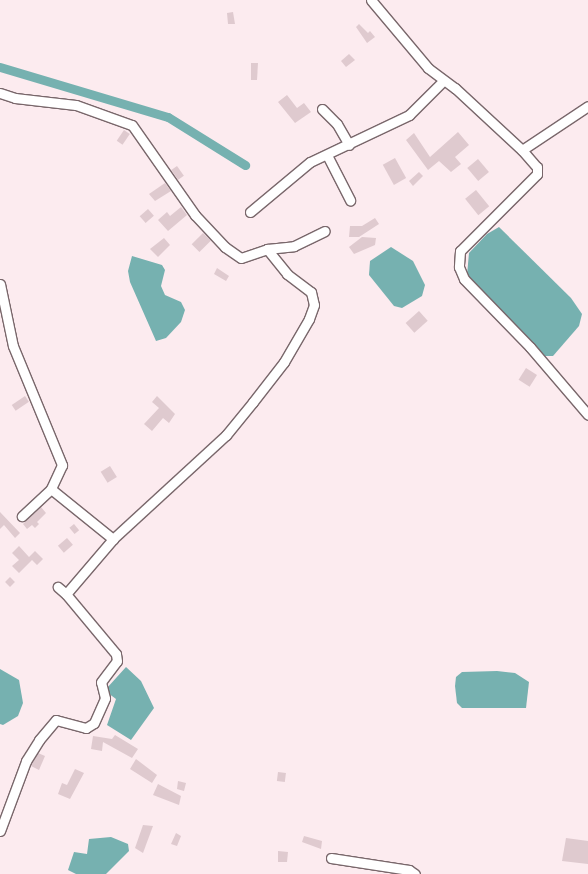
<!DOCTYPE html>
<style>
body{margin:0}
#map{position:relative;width:588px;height:874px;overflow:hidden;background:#fcebef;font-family:"Playfair Display",serif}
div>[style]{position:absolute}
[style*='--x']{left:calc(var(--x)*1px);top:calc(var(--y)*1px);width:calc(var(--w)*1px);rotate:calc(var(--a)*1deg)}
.water>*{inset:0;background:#76b1b0}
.canal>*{height:9px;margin:-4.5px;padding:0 4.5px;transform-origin:4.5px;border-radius:4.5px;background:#76b1b0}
.building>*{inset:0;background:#dfcacf;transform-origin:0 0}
.roads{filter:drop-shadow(1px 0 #79676b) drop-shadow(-1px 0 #79676b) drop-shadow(0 1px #79676b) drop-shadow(0 -1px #79676b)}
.minor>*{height:9px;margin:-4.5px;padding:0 4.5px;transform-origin:4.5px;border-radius:4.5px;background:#fff}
span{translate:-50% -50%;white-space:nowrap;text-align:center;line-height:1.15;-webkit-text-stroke:4.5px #fcebef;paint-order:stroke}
</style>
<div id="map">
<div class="water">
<i style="clip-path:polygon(499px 227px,571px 298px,582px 314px,579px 326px,553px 356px,542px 356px,470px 284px,467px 275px,469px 253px,487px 234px)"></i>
<i style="clip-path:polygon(391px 247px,413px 261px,425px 285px,422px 296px,402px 308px,394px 306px,369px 275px,370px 261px)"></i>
<i style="clip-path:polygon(132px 256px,162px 265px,165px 270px,161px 286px,165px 295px,181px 302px,185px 310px,181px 322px,166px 338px,156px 341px,130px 282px,128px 271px)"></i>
<i style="clip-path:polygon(126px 667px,141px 681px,154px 708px,131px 740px,107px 725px,116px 699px,108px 693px,107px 688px)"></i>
<i style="clip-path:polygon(0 669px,19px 680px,23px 703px,18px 716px,3px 725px,0 724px)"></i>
<i style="clip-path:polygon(497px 671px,515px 673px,529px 682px,526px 708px,462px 708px,457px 703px,455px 686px,456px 677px,462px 672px)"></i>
<i style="clip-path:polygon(111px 837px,128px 844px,129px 851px,106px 874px,76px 874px,68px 870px,74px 852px,87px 854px,89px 839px)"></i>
</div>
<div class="canal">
<i style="--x:0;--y:67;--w:175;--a:16.6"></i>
<i style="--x:168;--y:117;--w:91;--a:31.9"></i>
</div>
<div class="building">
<i style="clip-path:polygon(233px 12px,235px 24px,228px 24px,227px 13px)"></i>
<i style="clip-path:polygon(359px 24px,368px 33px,370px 31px,375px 37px,367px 43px,356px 27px)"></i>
<i style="clip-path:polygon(349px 54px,355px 60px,346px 67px,341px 61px)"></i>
<i style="clip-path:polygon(251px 63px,258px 63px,257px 80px,251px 80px)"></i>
<i style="clip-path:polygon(287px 95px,297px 108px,304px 103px,311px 112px,295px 123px,278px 102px)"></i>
<i style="left:124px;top:130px;width:7px;height:13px;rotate:34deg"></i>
<i style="clip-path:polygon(458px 132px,469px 145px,455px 157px,461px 164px,451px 172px,439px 161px,428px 170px,406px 140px,414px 133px,430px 157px)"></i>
<i style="left:395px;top:158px;width:23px;height:14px;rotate:61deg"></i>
<i style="left:478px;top:159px;width:17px;height:14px;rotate:50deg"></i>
<i style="left:177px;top:166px;width:12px;height:7px;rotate:55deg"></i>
<i style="clip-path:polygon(419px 172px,423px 176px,413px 186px,409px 181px)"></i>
<i style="clip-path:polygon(165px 183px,171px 191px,155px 201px,149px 194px)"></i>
<i style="left:476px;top:190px;width:21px;height:14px;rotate:51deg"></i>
<i style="clip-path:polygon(181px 207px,187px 215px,168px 231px,158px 220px,167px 212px,170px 216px)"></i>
<i style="left:148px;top:209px;width:9px;height:11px;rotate:49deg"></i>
<i style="clip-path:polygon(375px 218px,379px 224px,359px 237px,349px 237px,350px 226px,362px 226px)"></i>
<i style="left:203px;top:233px;width:11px;height:16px;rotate:45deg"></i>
<i style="clip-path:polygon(362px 237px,376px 238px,375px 245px,354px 254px,349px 247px)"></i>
<i style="clip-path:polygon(164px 238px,170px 245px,158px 257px,150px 249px)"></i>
<i style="clip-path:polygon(217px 268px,229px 276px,226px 281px,214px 274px)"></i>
<i style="left:419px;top:311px;width:13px;height:18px;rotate:48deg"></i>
<i style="left:526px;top:368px;width:13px;height:14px;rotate:32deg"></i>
<i style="left:25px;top:396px;width:7px;height:16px;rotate:56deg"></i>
<i style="clip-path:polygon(157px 396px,175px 414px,169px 423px,163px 418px,152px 431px,144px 424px,159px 408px,152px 402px)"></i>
<i style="left:110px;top:466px;width:13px;height:11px;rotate:58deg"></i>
<i style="clip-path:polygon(41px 507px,46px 513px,37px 522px,39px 524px,35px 528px,32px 525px,27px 529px,23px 524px)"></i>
<i style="clip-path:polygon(0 512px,20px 533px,15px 538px,4px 525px,0 529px)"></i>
<i style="left:74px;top:524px;width:8px;height:6px;rotate:50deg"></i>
<i style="left:67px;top:538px;width:9px;height:12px;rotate:49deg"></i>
<i style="clip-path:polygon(19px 546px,29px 557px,35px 551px,43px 559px,37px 565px,32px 560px,19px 573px,12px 566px,19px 560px,12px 553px)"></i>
<i style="left:10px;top:577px;width:7px;height:7px;rotate:45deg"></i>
<i style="clip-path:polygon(115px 735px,138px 749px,132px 758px,103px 742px,102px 751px,91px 749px,93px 736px,112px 739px)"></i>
<i style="clip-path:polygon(38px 753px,45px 756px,39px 770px,31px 766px)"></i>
<i style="clip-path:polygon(136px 759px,157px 775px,152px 783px,130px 769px)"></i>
<i style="clip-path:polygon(75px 769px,84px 773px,70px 799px,58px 794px,62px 783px,67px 785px)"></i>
<i style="left:278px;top:772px;width:8px;height:9px;rotate:7deg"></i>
<i style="clip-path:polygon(178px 781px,186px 783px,184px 791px,177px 789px)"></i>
<i style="clip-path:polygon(158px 784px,181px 796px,179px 805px,153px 795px)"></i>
<i style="clip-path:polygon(143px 825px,153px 826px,143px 853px,135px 848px)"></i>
<i style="clip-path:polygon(176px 833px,181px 836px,177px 846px,171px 844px)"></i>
<i style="clip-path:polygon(304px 836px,322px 841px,321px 849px,302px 842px)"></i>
<i style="clip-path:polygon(566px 838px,588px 841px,588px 864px,562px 861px)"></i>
<i style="clip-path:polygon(278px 851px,288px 852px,287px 862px,278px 862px)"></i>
</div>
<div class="roads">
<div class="minor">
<i style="--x:371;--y:0;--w:89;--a:50"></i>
<i style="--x:428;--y:68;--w:34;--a:37"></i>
<i style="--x:455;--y:88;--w:91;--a:42.8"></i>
<i style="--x:522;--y:150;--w:79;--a:-33.7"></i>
<i style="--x:0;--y:93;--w:16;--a:18"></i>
<i style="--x:15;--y:98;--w:61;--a:6.5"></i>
<i style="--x:76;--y:105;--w:59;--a:19.7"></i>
<i style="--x:132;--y:125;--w:110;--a:55"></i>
<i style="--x:195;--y:215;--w:44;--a:46.8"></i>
<i style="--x:225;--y:247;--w:19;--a:35"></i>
<i style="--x:241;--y:258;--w:28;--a:-19"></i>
<i style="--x:267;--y:249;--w:32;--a:51"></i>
<i style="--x:287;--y:274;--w:30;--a:37"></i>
<i style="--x:311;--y:292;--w:13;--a:77"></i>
<i style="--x:314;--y:305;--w:15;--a:110"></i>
<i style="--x:309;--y:319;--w:50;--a:120.2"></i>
<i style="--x:284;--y:362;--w:51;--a:127.8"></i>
<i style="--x:253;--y:402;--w:43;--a:129.3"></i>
<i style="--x:226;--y:435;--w:154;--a:137.4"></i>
<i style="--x:322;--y:109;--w:21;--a:45"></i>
<i style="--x:337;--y:124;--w:24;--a:60"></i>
<i style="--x:522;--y:150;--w:23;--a:49"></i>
<i style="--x:537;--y:167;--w:7;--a:90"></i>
<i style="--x:537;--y:174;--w:109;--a:135"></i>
<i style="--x:460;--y:251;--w:16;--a:94"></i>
<i style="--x:459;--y:267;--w:13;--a:67"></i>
<i style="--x:464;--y:279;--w:95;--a:45.9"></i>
<i style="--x:530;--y:347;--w:89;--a:49.5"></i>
<i style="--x:327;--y:155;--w:51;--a:62.9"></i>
<i style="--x:250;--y:212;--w:78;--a:-39.8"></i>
<i style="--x:310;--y:162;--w:110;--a:-25.4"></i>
<i style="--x:409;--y:115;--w:48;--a:-45"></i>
<i style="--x:267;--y:249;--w:27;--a:-6"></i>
<i style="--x:294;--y:246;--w:34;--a:-26"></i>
<i style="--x:0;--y:284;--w:63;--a:78.2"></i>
<i style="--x:13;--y:346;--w:129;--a:67.6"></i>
<i style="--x:62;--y:465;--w:26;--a:115"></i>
<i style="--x:51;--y:489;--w:40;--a:137"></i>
<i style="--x:51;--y:489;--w:80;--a:38.9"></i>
<i style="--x:113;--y:539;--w:72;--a:130.5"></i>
<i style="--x:66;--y:594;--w:11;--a:-139"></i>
<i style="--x:0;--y:831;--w:75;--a:-69.6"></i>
<i style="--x:26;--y:761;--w:25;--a:-58"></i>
<i style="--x:39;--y:740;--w:26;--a:-50"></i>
<i style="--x:56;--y:720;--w:31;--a:15"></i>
<i style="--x:86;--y:728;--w:9;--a:-32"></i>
<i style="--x:94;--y:723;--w:27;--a:-66"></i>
<i style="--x:105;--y:698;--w:16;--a:-104"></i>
<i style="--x:101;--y:682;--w:26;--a:-53"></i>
<i style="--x:117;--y:661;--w:7;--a:-98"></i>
<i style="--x:116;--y:654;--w:78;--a:-129.8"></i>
<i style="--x:331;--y:858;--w:79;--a:8.7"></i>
<i style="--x:409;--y:870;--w:7;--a:34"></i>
</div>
</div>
</div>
